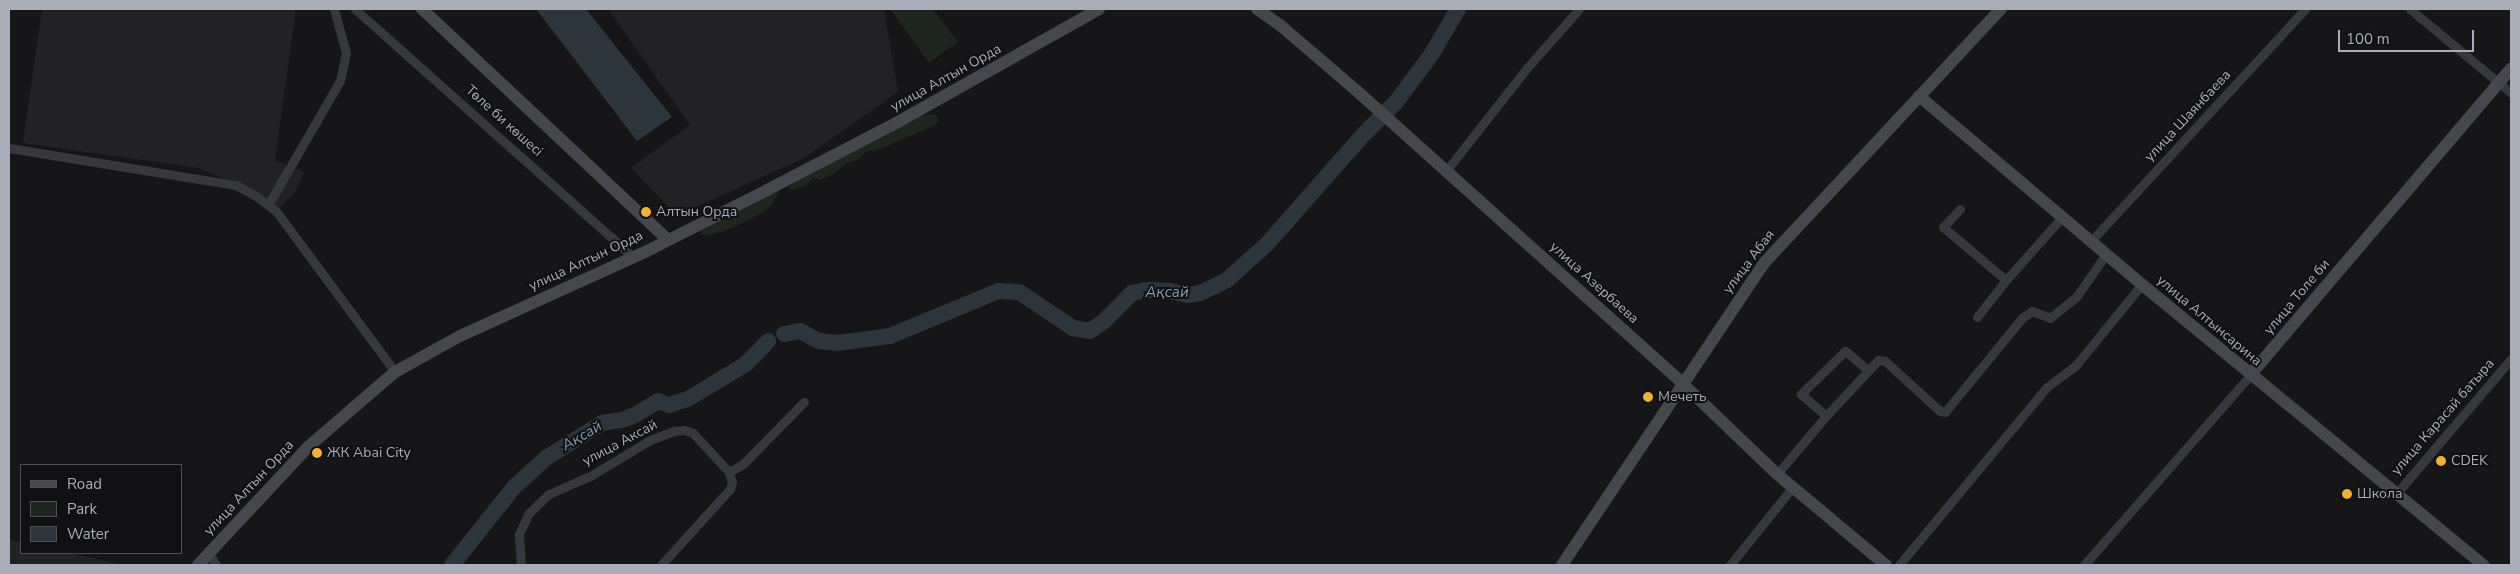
<!DOCTYPE html>
<meta charset="utf-8">
<style>
body{margin:0}
#map{position:relative;width:2520px;height:574px;overflow:hidden;background:#161618;font-family:"Nunito Sans",sans-serif}
div>[style]{position:absolute}
[style*='--x']{left:calc(var(--x)*1px);top:calc(var(--y)*1px);width:calc(var(--w)*1px);rotate:calc(var(--a)*1deg)}
.built>*{inset:0;background:#222225}
.green>*{inset:0;background:#1e261f}
.water>*{inset:0;background:#2c353c}
.river>*{height:16px;margin:-8px;padding:0 8px;transform-origin:8px;border-radius:8px;background:#2c353c}
.street>*{height:9px;margin:-4.5px;padding:0 4.5px;transform-origin:4.5px;border-radius:4.5px;background:#37383d}
.secondary>*{height:12px;margin:-6px;padding:0 6px;transform-origin:6px;border-radius:6px;background:#45474d}
.dots>*{width:14px;height:14px;translate:-50% -50%;box-sizing:border-box;border:2px solid #111113;border-radius:50%}
span{translate:-50% -50%;white-space:nowrap;text-align:center;line-height:1.15;-webkit-text-stroke:4px #111113;paint-order:stroke}
.street-label{font-size:14px;color:#a8adb8}
.poi-label{font-size:14px;color:#a8adb8}
.left{translate:0 -50%;text-align:left}
.water-label{font-size:15px;color:#7f9bb3;font-style:italic}
.frame{position:absolute;inset:0;border:10px solid #a8adb8;pointer-events:none}
.legend{position:absolute;left:20px;top:464px;width:162px;height:90px;box-sizing:border-box;background:#111113;border:1px solid #4d4f55;margin:0;padding:6px 9px;list-style:none;font-size:15px;color:#a8adb8}
.legend li{display:flex;align-items:center;gap:10px;height:25px}
.legend b{width:25px;border:1px solid #4d4f55}
.scale{position:absolute;left:2338px;top:30px;width:136px;height:22px;box-sizing:border-box;border:2px solid #a8adb8;border-top:0;padding-left:6px;font-size:15px;line-height:18px;white-space:nowrap;color:#a8adb8;-webkit-text-stroke:4px #111113;paint-order:stroke}
</style>
<div id="map">
<div class="built">
<i style="clip-path:polygon(42px 9px,296px 9px,275px 160px,304px 172px,296px 191px,276px 211px,236px 185px,199px 168px,23px 143px)"></i>
<i style="clip-path:polygon(608px 9px,884px 9px,898px 92px,804px 158px,677px 216px,631px 168px,690px 125px)"></i>
<i style="clip-path:polygon(9px 539px,21px 542px,21px 553px,69px 553px,124px 565px,9px 565px)"></i>
</div>
<div class="green">
<i style="clip-path:polygon(890px 9px,933px 9px,958px 42px,929px 63px)"></i>
<i style="clip-path:polygon(935px 114px,939px 119px,934px 126px,877px 150px,866px 152px,858px 160px,846px 163px,833px 174px,820px 180px,813px 178px,806px 186px,791px 190px,787px 187px,878px 136px,884px 137px,890px 131px,922px 115px)"></i>
<i style="clip-path:polygon(777px 189px,778px 195px,769px 208px,751px 219px,722px 232px,708px 235px,701px 234px,701px 228px,715px 220px,724px 220px)"></i>
</div>
<div class="water">
<i style="clip-path:polygon(536px 9px,586px 9px,672px 117px,637px 141px)"></i>
</div>
<div class="river">
<i style="--x:784;--y:334;--w:16;--a:-11"></i>
<i style="--x:800;--y:331;--w:21;--a:28"></i>
<i style="--x:819;--y:341;--w:18;--a:6"></i>
<i style="--x:837;--y:343;--w:53;--a:-7.5"></i>
<i style="--x:890;--y:336;--w:117;--a:-22.6"></i>
<i style="--x:998;--y:291;--w:21;--a:3"></i>
<i style="--x:1019;--y:292;--w:65;--a:33.7"></i>
<i style="--x:1073;--y:328;--w:17;--a:10"></i>
<i style="--x:1090;--y:331;--w:16;--a:-35"></i>
<i style="--x:1103;--y:322;--w:41;--a:-45"></i>
<i style="--x:1132;--y:293;--w:14;--a:-12"></i>
<i style="--x:1146;--y:290;--w:24;--a:2"></i>
<i style="--x:1170;--y:291;--w:18;--a:13"></i>
<i style="--x:1188;--y:295;--w:12;--a:-9"></i>
<i style="--x:1200;--y:293;--w:17;--a:-25"></i>
<i style="--x:1215;--y:286;--w:13;--a:-27"></i>
<i style="--x:1227;--y:280;--w:54;--a:-42"></i>
<i style="--x:1267;--y:244;--w:147;--a:-48.6"></i>
<i style="--x:1364;--y:134;--w:45;--a:-45"></i>
<i style="--x:1396;--y:102;--w:62;--a:-53.5"></i>
<i style="--x:1433;--y:52;--w:50;--a:-59.8"></i>
<i style="--x:452;--y:565;--w:100;--a:-51.5"></i>
<i style="--x:514;--y:487;--w:43;--a:-42.2"></i>
<i style="--x:546;--y:458;--w:66;--a:-32"></i>
<i style="--x:602;--y:423;--w:20;--a:-9"></i>
<i style="--x:622;--y:420;--w:14;--a:-21"></i>
<i style="--x:635;--y:415;--w:27;--a:-31"></i>
<i style="--x:658;--y:401;--w:12;--a:20"></i>
<i style="--x:669;--y:405;--w:20;--a:-18"></i>
<i style="--x:688;--y:399;--w:68;--a:-31.1"></i>
<i style="--x:746;--y:364;--w:32;--a:-46"></i>
</div>
<div class="street">
<i style="--x:355;--y:9;--w:373;--a:41.7"></i>
<i style="--x:2410;--y:9;--w:131;--a:39.7"></i>
<i style="--x:9;--y:148;--w:230;--a:9.3"></i>
<i style="--x:236;--y:185;--w:23;--a:29"></i>
<i style="--x:256;--y:196;--w:25;--a:37"></i>
<i style="--x:276;--y:211;--w:200;--a:53.5"></i>
<i style="--x:1446;--y:171;--w:130;--a:-51.9"></i>
<i style="--x:1526;--y:69;--w:80;--a:-48.5"></i>
<i style="--x:268;--y:205;--w:143;--a:-59.9"></i>
<i style="--x:340;--y:81;--w:29;--a:-78"></i>
<i style="--x:346;--y:53;--w:46;--a:-105.3"></i>
<i style="--x:1960;--y:209;--w:25;--a:133"></i>
<i style="--x:1943;--y:227;--w:82;--a:40.1"></i>
<i style="--x:2006;--y:280;--w:47;--a:128.1"></i>
<i style="--x:2091;--y:241;--w:316;--a:-47.3"></i>
<i style="--x:2006;--y:280;--w:84;--a:-48.4"></i>
<i style="--x:1868;--y:370;--w:30;--a:-140"></i>
<i style="--x:1845;--y:351;--w:62;--a:135.7"></i>
<i style="--x:1801;--y:394;--w:33;--a:41"></i>
<i style="--x:1826;--y:416;--w:76;--a:-47.1"></i>
<i style="--x:1878;--y:360;--w:7;--a:8"></i>
<i style="--x:1885;--y:361;--w:74;--a:42.3"></i>
<i style="--x:1940;--y:411;--w:5;--a:11"></i>
<i style="--x:1945;--y:412;--w:122;--a:-50.7"></i>
<i style="--x:2022;--y:318;--w:12;--a:-35"></i>
<i style="--x:2032;--y:311;--w:19;--a:21"></i>
<i style="--x:2050;--y:318;--w:35;--a:-39"></i>
<i style="--x:2077;--y:296;--w:51;--a:-55.4"></i>
<i style="--x:1777;--y:474;--w:76;--a:-49.8"></i>
<i style="--x:2396;--y:494;--w:177;--a:-49.6"></i>
<i style="--x:209;--y:553;--w:14;--a:60"></i>
<i style="--x:521;--y:565;--w:31;--a:-94"></i>
<i style="--x:519;--y:534;--w:23;--a:-65"></i>
<i style="--x:529;--y:513;--w:28;--a:-44"></i>
<i style="--x:549;--y:494;--w:47;--a:-23.8"></i>
<i style="--x:592;--y:475;--w:68;--a:-31.1"></i>
<i style="--x:650;--y:440;--w:26;--a:-21"></i>
<i style="--x:674;--y:431;--w:10;--a:-6"></i>
<i style="--x:684;--y:430;--w:9;--a:18"></i>
<i style="--x:693;--y:433;--w:53;--a:47.3"></i>
<i style="--x:729;--y:472;--w:16;--a:-30"></i>
<i style="--x:743;--y:464;--w:87;--a:-45.5"></i>
<i style="--x:661;--y:565;--w:103;--a:-47.8"></i>
<i style="--x:730;--y:489;--w:7;--a:-74"></i>
<i style="--x:732;--y:482;--w:10;--a:-107"></i>
<i style="--x:1730;--y:565;--w:99;--a:-51.2"></i>
<i style="--x:1899;--y:565;--w:231;--a:-50.3"></i>
<i style="--x:2047;--y:387;--w:36;--a:-37"></i>
<i style="--x:2076;--y:365;--w:104;--a:-50.8"></i>
<i style="--x:2084;--y:565;--w:254;--a:-48.8"></i>
</div>
<div class="secondary">
<i style="--x:422;--y:9;--w:337;--a:43.2"></i>
<i style="--x:1257;--y:9;--w:28;--a:35"></i>
<i style="--x:1280;--y:25;--w:101;--a:40.6"></i>
<i style="--x:1357;--y:91;--w:438;--a:41.9"></i>
<i style="--x:1683;--y:384;--w:130;--a:43.8"></i>
<i style="--x:1777;--y:474;--w:142;--a:39.9"></i>
<i style="--x:1919;--y:96;--w:296;--a:40.2"></i>
<i style="--x:2145;--y:287;--w:438;--a:39.4"></i>
<i style="--x:2251;--y:374;--w:401;--a:-49.6"></i>
<i style="--x:198;--y:565;--w:161;--a:-47"></i>
<i style="--x:308;--y:447;--w:115;--a:-40.8"></i>
<i style="--x:395;--y:372;--w:74;--a:-29"></i>
<i style="--x:460;--y:336;--w:205;--a:-24.4"></i>
<i style="--x:647;--y:251;--w:135;--a:-26.9"></i>
<i style="--x:767;--y:190;--w:145;--a:-27.4"></i>
<i style="--x:896;--y:123;--w:233;--a:-29.3"></i>
<i style="--x:1562;--y:565;--w:365;--a:-56.2"></i>
<i style="--x:1765;--y:262;--w:346;--a:-47"></i>
</div>
<div class="dots">
<i style="left:646px;top:212px;background:#f2b134"></i>
<i style="left:1648px;top:397px;background:#f2b134"></i>
<i style="left:317px;top:453px;background:#f2b134"></i>
<i style="left:2441px;top:461px;background:#f2b134"></i>
<i style="left:2347px;top:494px;background:#f2b134"></i>
</div>
<div class="street-label">
<span style="left:946px;top:78px;rotate:-29deg">улица Алтын Орда</span>
<span style="left:2188px;top:116px;rotate:-47deg">улица Шаянбаева</span>
<span style="left:504px;top:121px;rotate:42deg">Төле би көшесі</span>
<span style="left:586px;top:261px;rotate:-25deg">улица Алтын Орда</span>
<span style="left:1749px;top:262px;rotate:-53deg">улица Абая</span>
<span style="left:1594px;top:283px;rotate:42deg">улица Азербаева</span>
<span style="left:2297px;top:297px;rotate:-50deg">улица Толе би</span>
<span style="left:2209px;top:321px;rotate:40deg">улица Алтынсарина</span>
<span style="left:2443px;top:417px;rotate:-49deg">улица Карасай батыра</span>
<span style="left:620px;top:443px;rotate:-28deg">улица Аксай</span>
<span style="left:249px;top:488px;rotate:-47deg">улица Алтын Орда</span>
</div>
<div class="poi-label">
<span class="left" style="left:656px;top:212px">Алтын Орда</span>
<span class="left" style="left:1658px;top:397px">Мечеть</span>
<span class="left" style="left:327px;top:453px">ЖК Abai City</span>
<span class="left" style="left:2451px;top:461px">CDEK</span>
<span class="left" style="left:2357px;top:494px">Школа</span>
</div>
<div class="water-label">
<span style="left:1167px;top:293px">Ақсай</span>
<span style="left:582px;top:436px;rotate:-30deg">Ақсай</span>
</div>
<div class="frame"></div>
<ul class="legend">
<li><b style="height:6px;background:#45474d"></b>Road</li>
<li><b style="height:14px;background:#1e261f"></b>Park</li>
<li><b style="height:14px;background:#2c353c"></b>Water</li>
</ul>
<div class="scale">100 m</div>
</div>
